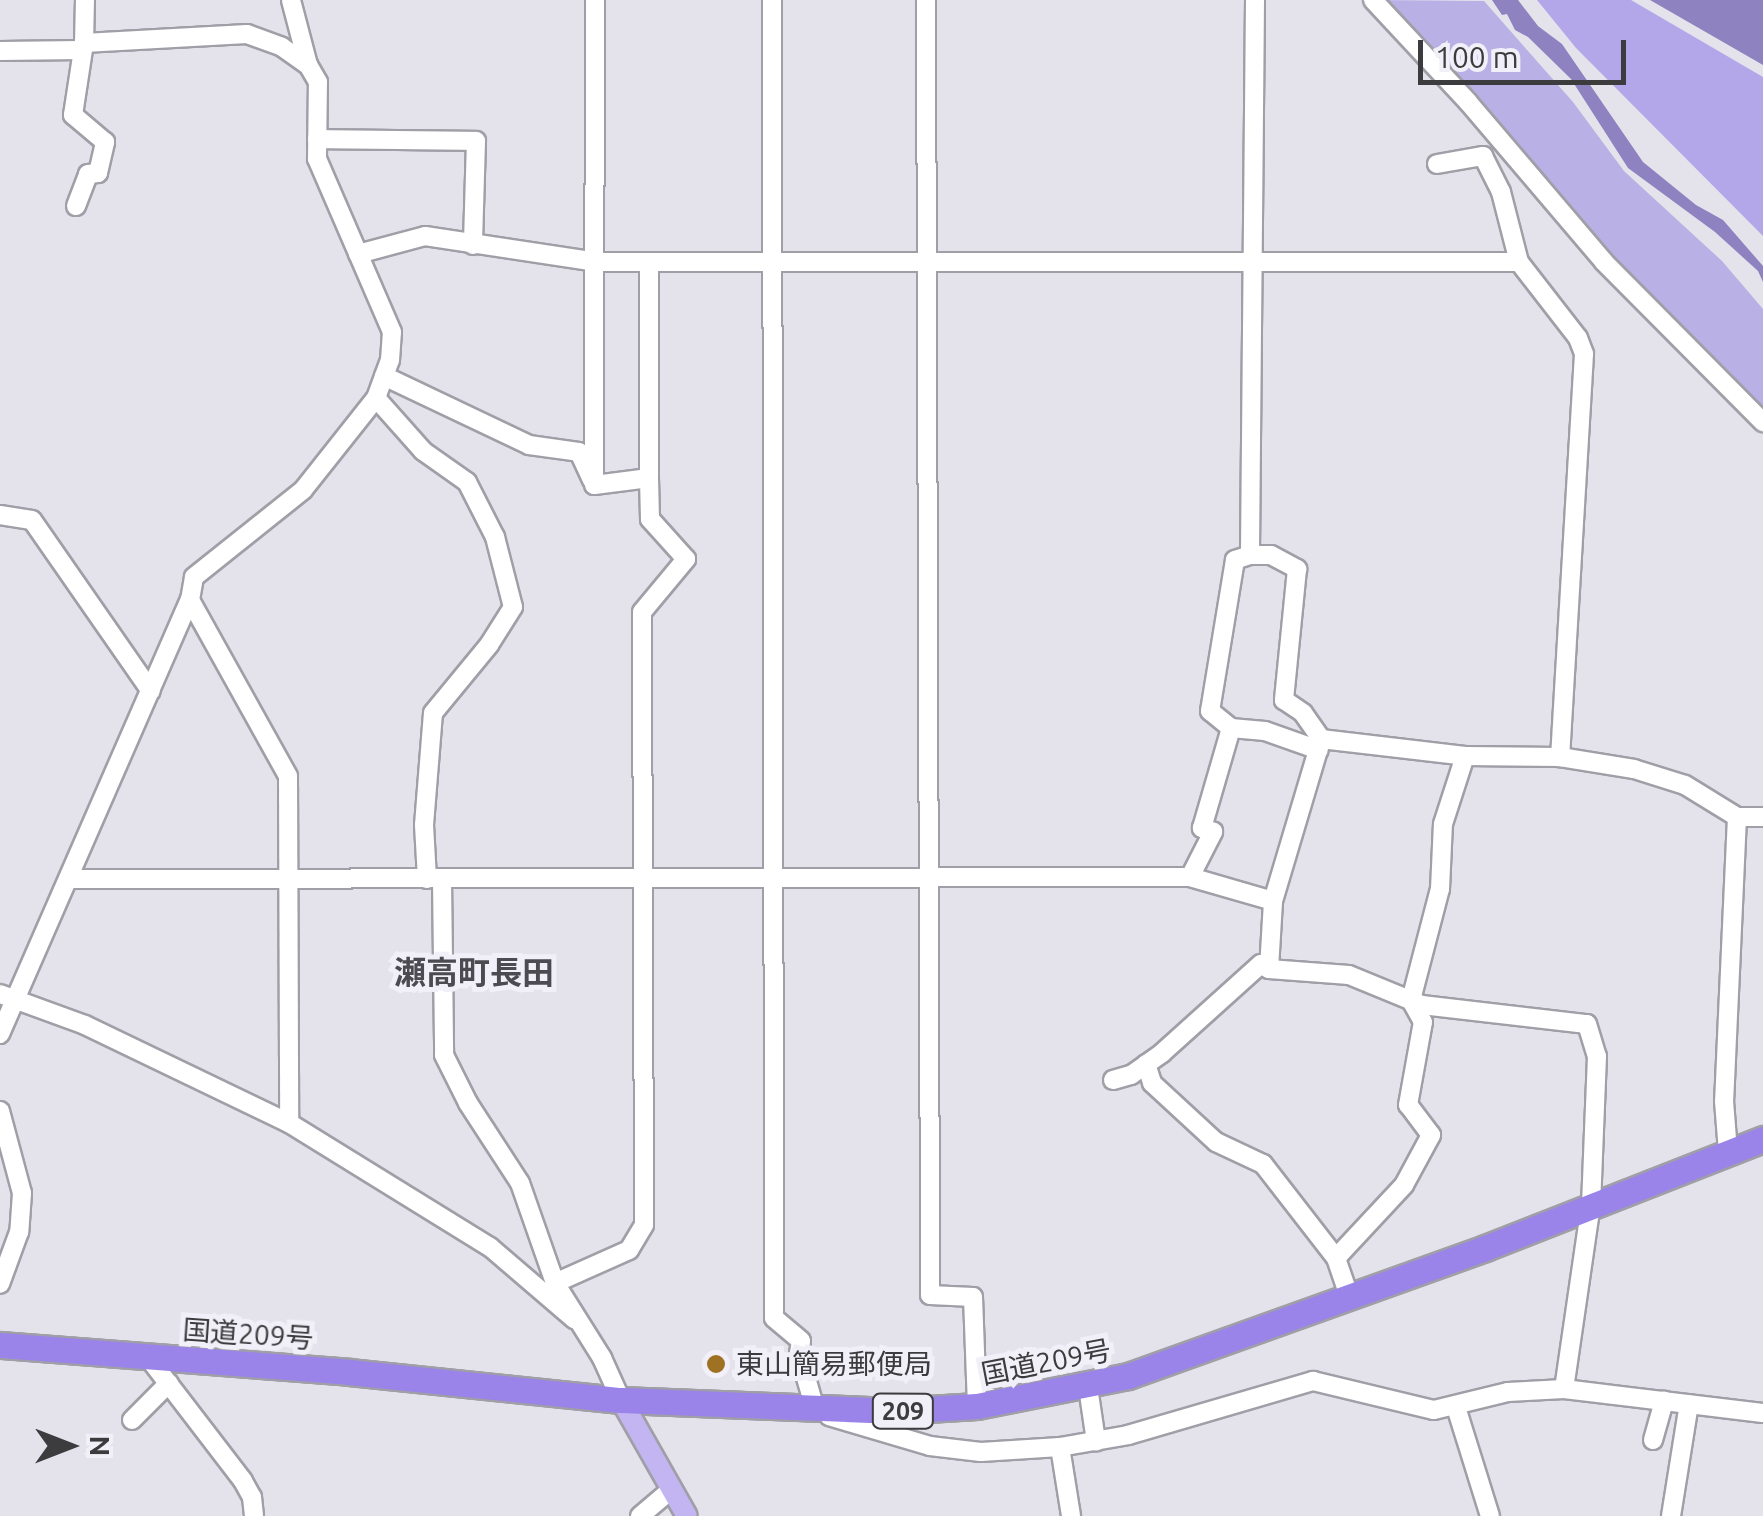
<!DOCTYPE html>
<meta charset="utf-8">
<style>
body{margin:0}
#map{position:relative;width:1763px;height:1516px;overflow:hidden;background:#e4e3eb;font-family:Ubuntu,"Noto Sans JP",sans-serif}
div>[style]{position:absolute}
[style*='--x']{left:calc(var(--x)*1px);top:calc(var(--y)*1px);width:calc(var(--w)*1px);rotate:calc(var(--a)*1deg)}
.green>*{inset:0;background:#b9b0e6}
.forest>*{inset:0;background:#b3a7e9}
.water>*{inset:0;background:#8e82c1}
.roads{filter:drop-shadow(2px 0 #a09fa7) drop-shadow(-2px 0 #a09fa7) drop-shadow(0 2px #a09fa7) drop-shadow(0 -2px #a09fa7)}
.minor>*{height:18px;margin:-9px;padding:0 9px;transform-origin:9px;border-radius:9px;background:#fff}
.major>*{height:20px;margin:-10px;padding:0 10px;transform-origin:10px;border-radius:10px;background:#c2b5f2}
.highway>*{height:25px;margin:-12.5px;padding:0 12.5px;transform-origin:12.5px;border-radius:12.5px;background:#9a83e9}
.dots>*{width:28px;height:28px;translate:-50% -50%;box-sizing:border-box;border:5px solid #f1f0f8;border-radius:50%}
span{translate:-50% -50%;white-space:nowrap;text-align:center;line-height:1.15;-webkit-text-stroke:10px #f1f0f8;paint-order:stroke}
.shield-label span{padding:2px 8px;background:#f1f0f8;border:2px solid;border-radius:8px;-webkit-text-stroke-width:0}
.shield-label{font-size:25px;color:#3c3b3e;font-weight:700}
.street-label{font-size:28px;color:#3c3b3e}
.poi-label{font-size:28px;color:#3c3b3e}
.left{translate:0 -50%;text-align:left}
.quarter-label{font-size:32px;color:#4c4b51;font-weight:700}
.north{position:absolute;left:20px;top:1396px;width:100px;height:100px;-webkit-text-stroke:8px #f1f0f8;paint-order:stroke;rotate:90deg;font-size:28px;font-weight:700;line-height:40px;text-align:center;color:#3c3b3e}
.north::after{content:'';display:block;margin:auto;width:35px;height:45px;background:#3c3b3e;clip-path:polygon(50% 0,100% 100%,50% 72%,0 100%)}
.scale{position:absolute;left:1418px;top:40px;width:208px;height:45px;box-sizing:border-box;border:5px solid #3c3b3e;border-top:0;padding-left:12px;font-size:30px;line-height:35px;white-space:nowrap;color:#3c3b3e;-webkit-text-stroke:8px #f1f0f8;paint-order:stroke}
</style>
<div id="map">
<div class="green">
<i style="clip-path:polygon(1375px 0,1484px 1px,1573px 102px,1624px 171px,1722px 261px,1763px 309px,1763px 419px)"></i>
</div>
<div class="forest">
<i style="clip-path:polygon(1537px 0,1631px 0,1763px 77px,1763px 236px,1576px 48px)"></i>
</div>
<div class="water">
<i style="clip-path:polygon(1492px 0,1518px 0,1538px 26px,1562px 44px,1643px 162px,1696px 205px,1723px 220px,1763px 266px,1763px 282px,1758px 271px,1715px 232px,1628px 168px,1571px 79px,1528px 37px,1515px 30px,1507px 14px,1502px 15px)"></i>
<i style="clip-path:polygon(1650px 0,1763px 0,1763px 65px)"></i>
</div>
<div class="roads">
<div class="minor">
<i style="--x:772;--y:0;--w:1318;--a:89.91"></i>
<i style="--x:774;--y:1318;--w:35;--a:40"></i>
<i style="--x:801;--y:1341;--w:12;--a:99"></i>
<i style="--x:799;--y:1353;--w:58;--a:74.1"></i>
<i style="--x:926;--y:0;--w:1295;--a:89.82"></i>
<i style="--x:930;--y:1295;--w:43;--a:2.7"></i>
<i style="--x:973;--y:1297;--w:109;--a:87.9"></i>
<i style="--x:1255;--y:0;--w:555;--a:90.52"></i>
<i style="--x:1250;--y:555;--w:16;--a:162"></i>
<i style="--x:1235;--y:560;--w:153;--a:99.4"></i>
<i style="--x:1210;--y:711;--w:27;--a:39"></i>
<i style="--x:1231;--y:728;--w:34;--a:5"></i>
<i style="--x:1265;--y:731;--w:57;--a:19.4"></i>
<i style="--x:1373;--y:0;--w:139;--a:47"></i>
<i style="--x:1468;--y:102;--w:210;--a:49.6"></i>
<i style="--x:1604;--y:262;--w:226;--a:45.2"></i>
<i style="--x:84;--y:43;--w:163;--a:-3.2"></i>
<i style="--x:247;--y:34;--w:37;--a:20"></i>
<i style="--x:282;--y:47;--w:32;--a:35"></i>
<i style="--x:0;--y:51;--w:81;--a:-0.7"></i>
<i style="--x:317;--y:139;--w:159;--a:0.7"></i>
<i style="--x:476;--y:141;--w:104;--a:91.7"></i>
<i style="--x:1437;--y:164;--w:47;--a:-9.9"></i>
<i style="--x:1483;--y:156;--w:40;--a:63.4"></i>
<i style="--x:1501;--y:192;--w:72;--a:75.6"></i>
<i style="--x:76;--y:206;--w:34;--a:-69"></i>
<i style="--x:88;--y:174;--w:10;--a:-6"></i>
<i style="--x:98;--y:173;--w:32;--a:-77"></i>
<i style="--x:105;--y:142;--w:42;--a:-139.8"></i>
<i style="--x:73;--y:115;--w:73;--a:-81.3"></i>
<i style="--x:84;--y:43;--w:43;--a:-88.7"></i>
<i style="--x:358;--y:254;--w:69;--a:-15"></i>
<i style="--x:425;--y:236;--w:174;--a:8.6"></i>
<i style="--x:597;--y:262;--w:922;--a:0"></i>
<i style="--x:1519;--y:262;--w:96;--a:52.2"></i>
<i style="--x:1578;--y:338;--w:17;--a:69"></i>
<i style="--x:1584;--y:354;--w:404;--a:93.4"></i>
<i style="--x:384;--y:376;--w:161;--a:25.4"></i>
<i style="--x:529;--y:445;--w:50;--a:8"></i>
<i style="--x:579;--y:452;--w:31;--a:65"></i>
<i style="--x:376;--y:398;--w:71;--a:48.4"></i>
<i style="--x:423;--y:451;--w:54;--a:35.2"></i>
<i style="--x:467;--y:482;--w:62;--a:63"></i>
<i style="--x:495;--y:537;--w:72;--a:75.6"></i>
<i style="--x:513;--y:607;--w:45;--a:122.3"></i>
<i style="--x:489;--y:645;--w:88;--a:129.5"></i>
<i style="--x:433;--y:713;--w:112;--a:94.6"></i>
<i style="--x:424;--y:825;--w:54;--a:86.8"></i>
<i style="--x:649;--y:478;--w:216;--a:-90"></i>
<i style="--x:0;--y:515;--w:32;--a:9"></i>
<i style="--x:32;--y:520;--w:208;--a:55.2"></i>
<i style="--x:1250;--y:555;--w:21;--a:0"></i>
<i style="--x:1271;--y:555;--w:30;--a:28"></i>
<i style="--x:1297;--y:569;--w:132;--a:95.7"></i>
<i style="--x:1284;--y:700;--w:23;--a:34"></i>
<i style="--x:1303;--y:713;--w:32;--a:55"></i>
<i style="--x:1321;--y:739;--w:145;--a:6.7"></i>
<i style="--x:1465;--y:756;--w:95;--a:0.6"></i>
<i style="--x:1560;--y:757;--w:75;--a:9.2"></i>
<i style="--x:1634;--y:769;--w:53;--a:17.4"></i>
<i style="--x:1685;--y:785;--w:61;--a:31.6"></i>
<i style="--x:1737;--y:817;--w:284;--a:92.6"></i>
<i style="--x:1724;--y:1101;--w:51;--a:85.5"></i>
<i style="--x:190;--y:600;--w:201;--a:60.9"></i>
<i style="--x:288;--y:776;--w:347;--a:89.8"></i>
<i style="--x:1737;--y:817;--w:26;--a:0"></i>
<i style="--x:1190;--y:877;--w:51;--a:-62.9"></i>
<i style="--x:1213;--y:832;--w:12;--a:-160"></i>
<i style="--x:1202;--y:828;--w:104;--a:-73.8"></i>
<i style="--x:69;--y:879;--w:1121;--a:-0.1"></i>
<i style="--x:1190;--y:877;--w:86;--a:16.1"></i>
<i style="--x:442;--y:879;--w:176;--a:89.3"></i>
<i style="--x:444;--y:1055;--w:54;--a:63.4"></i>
<i style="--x:468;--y:1103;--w:95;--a:57"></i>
<i style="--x:520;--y:1183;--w:106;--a:70.7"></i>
<i style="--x:555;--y:1283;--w:89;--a:57.9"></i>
<i style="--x:602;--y:1358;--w:46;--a:65.7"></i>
<i style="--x:1269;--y:969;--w:68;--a:-86.6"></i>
<i style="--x:1273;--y:901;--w:168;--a:-73.4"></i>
<i style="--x:0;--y:994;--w:90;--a:20"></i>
<i style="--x:85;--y:1025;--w:226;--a:25.7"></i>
<i style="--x:289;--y:1123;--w:236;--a:31.7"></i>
<i style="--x:490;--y:1247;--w:111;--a:40.6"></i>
<i style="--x:0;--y:1034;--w:474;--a:-66.4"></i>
<i style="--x:190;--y:600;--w:23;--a:-80"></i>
<i style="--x:194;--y:577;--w:139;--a:-38.6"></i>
<i style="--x:303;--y:490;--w:117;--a:-51.6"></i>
<i style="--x:376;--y:398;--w:40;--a:-69.8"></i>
<i style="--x:390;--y:360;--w:28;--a:-86"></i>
<i style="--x:392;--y:332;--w:189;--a:-113.4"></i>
<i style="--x:317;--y:159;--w:77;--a:-89.3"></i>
<i style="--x:318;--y:82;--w:20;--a:-120"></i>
<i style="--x:308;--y:65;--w:67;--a:-104.7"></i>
<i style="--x:1146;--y:1064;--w:20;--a:72"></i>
<i style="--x:1152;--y:1083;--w:87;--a:42.7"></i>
<i style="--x:1216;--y:1142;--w:52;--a:25.1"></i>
<i style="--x:1263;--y:1164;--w:119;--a:52.2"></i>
<i style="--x:1113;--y:1080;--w:19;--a:-16"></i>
<i style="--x:1131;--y:1075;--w:38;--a:-35"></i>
<i style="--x:1162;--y:1053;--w:133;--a:-42"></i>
<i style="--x:1261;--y:964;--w:9;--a:32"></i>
<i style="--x:1269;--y:969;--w:80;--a:4.3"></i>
<i style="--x:1349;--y:975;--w:79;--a:22.3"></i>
<i style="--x:1422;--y:1005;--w:166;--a:6.6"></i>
<i style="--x:1587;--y:1024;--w:34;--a:73"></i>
<i style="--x:1597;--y:1056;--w:148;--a:92.3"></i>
<i style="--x:1591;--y:1204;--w:187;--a:98.3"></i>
<i style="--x:0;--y:1111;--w:85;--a:75"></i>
<i style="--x:22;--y:1193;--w:39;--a:94"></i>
<i style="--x:19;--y:1232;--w:55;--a:110.1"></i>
<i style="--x:555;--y:1283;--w:81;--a:-24"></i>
<i style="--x:629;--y:1250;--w:29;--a:-59"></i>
<i style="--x:644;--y:1225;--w:613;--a:-90.19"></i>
<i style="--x:642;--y:612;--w:69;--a:-50.3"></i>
<i style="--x:686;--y:559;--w:54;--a:-132"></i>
<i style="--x:650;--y:519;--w:41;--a:-91.4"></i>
<i style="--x:649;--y:478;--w:55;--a:172.7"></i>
<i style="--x:594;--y:485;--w:485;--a:-89.9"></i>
<i style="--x:1349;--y:1296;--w:40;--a:-108.9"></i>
<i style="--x:1336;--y:1258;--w:100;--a:-47"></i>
<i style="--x:1404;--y:1185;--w:57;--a:-61.6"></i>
<i style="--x:1431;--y:1135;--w:38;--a:-127"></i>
<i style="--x:1408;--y:1105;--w:84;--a:-79.8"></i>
<i style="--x:1423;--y:1022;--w:25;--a:-119"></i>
<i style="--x:1411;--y:1000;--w:115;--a:-75.4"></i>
<i style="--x:1440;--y:889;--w:65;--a:-87.4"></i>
<i style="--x:1443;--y:824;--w:71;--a:-72.1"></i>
<i style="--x:148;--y:1357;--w:156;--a:52.5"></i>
<i style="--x:243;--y:1481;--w:18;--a:61"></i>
<i style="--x:252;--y:1497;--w:19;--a:84"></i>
<i style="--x:1088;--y:1387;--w:55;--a:81.6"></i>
<i style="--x:1456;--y:1407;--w:114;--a:72.7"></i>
<i style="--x:829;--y:1416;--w:105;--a:16.5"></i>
<i style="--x:930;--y:1446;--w:51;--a:6.7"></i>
<i style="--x:981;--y:1452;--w:79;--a:-3.6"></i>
<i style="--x:1060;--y:1447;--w:69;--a:-10"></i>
<i style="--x:1128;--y:1435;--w:193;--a:-16.3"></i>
<i style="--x:1313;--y:1381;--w:124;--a:13.5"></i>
<i style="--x:1434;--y:1410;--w:76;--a:-13.7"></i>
<i style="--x:1508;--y:1392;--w:56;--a:-3.1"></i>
<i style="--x:1564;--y:1389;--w:200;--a:6.9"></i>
<i style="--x:132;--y:1420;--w:52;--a:-45"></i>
<i style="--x:1653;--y:1440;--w:41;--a:-74.2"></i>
<i style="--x:1060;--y:1447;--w:70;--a:80.9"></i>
<i style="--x:640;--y:1516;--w:42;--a:-40.2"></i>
<i style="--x:1671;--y:1516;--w:113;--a:-80.9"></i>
</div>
<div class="major">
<i style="--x:621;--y:1400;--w:133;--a:60.4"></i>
</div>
<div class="highway">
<i style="--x:0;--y:1345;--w:350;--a:4.4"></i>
<i style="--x:349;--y:1372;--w:273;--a:5.9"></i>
<i style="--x:621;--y:1400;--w:274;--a:2.3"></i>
<i style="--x:895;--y:1411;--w:82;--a:-3.5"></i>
<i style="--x:977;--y:1406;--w:154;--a:-11.2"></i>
<i style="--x:1128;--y:1376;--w:379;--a:-19.7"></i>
<i style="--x:1485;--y:1248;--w:299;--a:-21.4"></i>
</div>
</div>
<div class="dots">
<i style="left:716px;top:1364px;background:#9f7223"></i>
</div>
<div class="shield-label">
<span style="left:903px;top:1411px">209</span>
</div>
<div class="street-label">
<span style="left:248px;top:1334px;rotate:4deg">国道209号</span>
<span style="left:1046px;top:1362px;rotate:-11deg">国道209号</span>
</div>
<div class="poi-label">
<span class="left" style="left:736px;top:1364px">東山簡易郵便局</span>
</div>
<div class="quarter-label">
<span style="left:474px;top:972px">瀬高町長田</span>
</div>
<div class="north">N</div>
<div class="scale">100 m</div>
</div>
